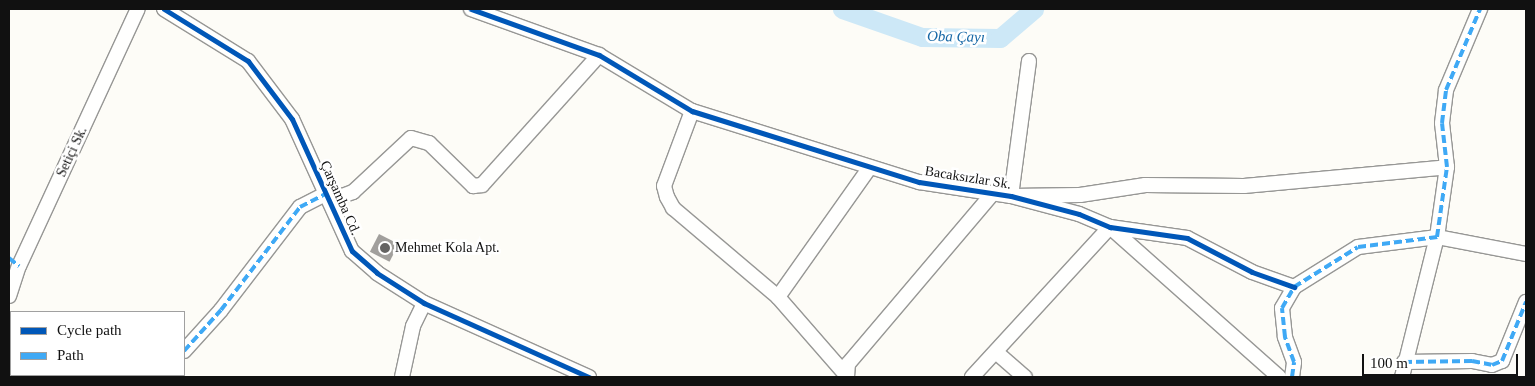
<!DOCTYPE html>
<meta charset="utf-8">
<style>
body{margin:0}
#map{position:relative;width:1535px;height:386px;overflow:hidden;background:#fdfcf7;font-family:"Times New Roman",serif}
div>[style]{position:absolute}
[style*='--x']{left:calc(var(--x)*1px);top:calc(var(--y)*1px);width:calc(var(--w)*1px);rotate:calc(var(--a)*1deg)}
.river>*{height:19px;margin:-9.5px;padding:0 9.5px;transform-origin:9.5px;border-radius:9.5px;background:#cde8f7}
.building>*{inset:0;background:#a19f9c;transform-origin:0 0}
.roads{filter:drop-shadow(1px 0 #979795) drop-shadow(-1px 0 #979795) drop-shadow(0 1px #979795) drop-shadow(0 -1px #979795)}
.minor>*{height:14px;margin:-7px;padding:0 7px;transform-origin:7px;border-radius:7px;background:#fffffe}
.quiet>*{height:4px;margin-top:-2px;transform-origin:0;background:repeating-linear-gradient(90deg,#3fa9f5 0 8px,transparent 0 12px)}
.cycleway>*{height:5px;margin:-2.5px;padding:0 2.5px;transform-origin:2.5px;border-radius:2.5px;background:#0057b8}
.dots>*{width:14px;height:14px;translate:-50% -50%;box-sizing:border-box;border:2px solid #fff;border-radius:50%}
span{translate:-50% -50%;white-space:nowrap;text-align:center;line-height:1.15;-webkit-text-stroke:5px #fff;paint-order:stroke}
.street-label{font-size:14px;color:#111}
.poi-label{font-size:14px;color:#111}
.left{translate:0 -50%;text-align:left}
.water-label{font-size:15px;color:#1768a6;font-style:italic}
.frame{position:absolute;inset:0;border:10px solid #111;pointer-events:none}
.legend{position:absolute;left:10px;top:311px;width:175px;height:65px;box-sizing:border-box;background:#fff;border:1px solid #a0a0a0;margin:0;padding:6px 9px;list-style:none;font-size:15px;color:#111}
.legend li{display:flex;align-items:center;gap:10px;height:25px}
.legend b{width:25px;border:1px solid #a0a0a0}
.scale{position:absolute;left:1362px;top:354px;width:156px;height:22px;box-sizing:border-box;border:2px solid #111;border-top:0;padding-left:6px;font-size:15px;line-height:18px;white-space:nowrap;color:#111;-webkit-text-stroke:4px #fff;paint-order:stroke}
</style>
<div id="map">
<div class="river">
<i style="--x:842;--y:9;--w:85;--a:19.3"></i>
<i style="--x:922;--y:37;--w:78;--a:0.7"></i>
<i style="--x:1000;--y:38;--w:45;--a:-40.5"></i>
</div>
<div class="building">
<i style="left:379px;top:234px;width:22px;height:20px;rotate:27deg"></i>
</div>
<div class="roads">
<div class="minor">
<i style="--x:164;--y:9;--w:99;--a:31.8"></i>
<i style="--x:248;--y:61;--w:73;--a:52.8"></i>
<i style="--x:292;--y:119;--w:145;--a:65.6"></i>
<i style="--x:352;--y:251;--w:33;--a:41"></i>
<i style="--x:377;--y:273;--w:56;--a:32.6"></i>
<i style="--x:424;--y:303;--w:181;--a:24.2"></i>
<i style="--x:471;--y:9;--w:136;--a:19.8"></i>
<i style="--x:599;--y:55;--w:109;--a:31.1"></i>
<i style="--x:692;--y:111;--w:238;--a:17.4"></i>
<i style="--x:919;--y:182;--w:93;--a:8.7"></i>
<i style="--x:1011;--y:196;--w:70;--a:14.8"></i>
<i style="--x:1079;--y:214;--w:34;--a:23"></i>
<i style="--x:1110;--y:227;--w:78;--a:8.1"></i>
<i style="--x:1187;--y:238;--w:73;--a:27.6"></i>
<i style="--x:1252;--y:272;--w:45;--a:19.7"></i>
<i style="--x:1029;--y:61;--w:136;--a:97.6"></i>
<i style="--x:1011;--y:196;--w:69;--a:-0.8"></i>
<i style="--x:1080;--y:195;--w:66;--a:-8.7"></i>
<i style="--x:1145;--y:185;--w:99;--a:0.6"></i>
<i style="--x:1244;--y:186;--w:204;--a:-5.3"></i>
<i style="--x:692;--y:111;--w:80;--a:110.5"></i>
<i style="--x:664;--y:186;--w:11;--a:75"></i>
<i style="--x:667;--y:197;--w:13;--a:61"></i>
<i style="--x:673;--y:208;--w:138;--a:40.3"></i>
<i style="--x:9;--y:296;--w:32;--a:-72"></i>
<i style="--x:19;--y:266;--w:283;--a:-65.2"></i>
<i style="--x:9;--y:328;--w:2;--a:0"></i>
<i style="--x:184;--y:351;--w:55;--a:-47.9"></i>
<i style="--x:221;--y:310;--w:130;--a:-52.5"></i>
<i style="--x:300;--y:207;--w:29;--a:-27"></i>
<i style="--x:326;--y:194;--w:16;--a:7"></i>
<i style="--x:342;--y:196;--w:12;--a:-20"></i>
<i style="--x:353;--y:192;--w:79;--a:-43"></i>
<i style="--x:411;--y:138;--w:19;--a:16"></i>
<i style="--x:429;--y:143;--w:62;--a:44.3"></i>
<i style="--x:473;--y:186;--w:9;--a:-6"></i>
<i style="--x:482;--y:185;--w:175;--a:-48"></i>
<i style="--x:997;--y:353;--w:37;--a:41"></i>
<i style="--x:1404;--y:362;--w:68;--a:-0.8"></i>
<i style="--x:1472;--y:361;--w:20;--a:11"></i>
<i style="--x:1492;--y:365;--w:11;--a:-22"></i>
<i style="--x:1502;--y:361;--w:64;--a:-67.9"></i>
<i style="--x:141;--y:375;--w:3;--a:45"></i>
<i style="--x:846;--y:375;--w:103;--a:-131.1"></i>
<i style="--x:778;--y:297;--w:159;--a:-54.7"></i>
<i style="--x:153;--y:377;--w:4;--a:-34"></i>
<i style="--x:402;--y:377;--w:52;--a:-77.8"></i>
<i style="--x:413;--y:326;--w:25;--a:-64"></i>
<i style="--x:847;--y:377;--w:13;--a:-86"></i>
<i style="--x:848;--y:364;--w:224;--a:-49.7"></i>
<i style="--x:972;--y:377;--w:204;--a:-47.4"></i>
<i style="--x:1110;--y:227;--w:226;--a:41.6"></i>
<i style="--x:1292;--y:377;--w:15;--a:-82"></i>
<i style="--x:1294;--y:362;--w:27;--a:-110"></i>
<i style="--x:1285;--y:337;--w:29;--a:-96"></i>
<i style="--x:1282;--y:308;--w:24;--a:-60"></i>
<i style="--x:1294;--y:287;--w:75;--a:-32"></i>
<i style="--x:1358;--y:247;--w:80;--a:-7.2"></i>
<i style="--x:1437;--y:237;--w:71;--a:-81.9"></i>
<i style="--x:1447;--y:167;--w:44;--a:-96.5"></i>
<i style="--x:1442;--y:123;--w:33;--a:-83"></i>
<i style="--x:1446;--y:90;--w:88;--a:-67.2"></i>
<i style="--x:1402;--y:377;--w:144;--a:-76"></i>
<i style="--x:1437;--y:237;--w:91;--a:10.8"></i>
</div>
</div>
<div class="quiet">
<i style="--x:9;--y:258;--w:13;--a:39"></i>
<i style="--x:9;--y:328;--w:2;--a:0"></i>
<i style="--x:184;--y:351;--w:55;--a:-47.9"></i>
<i style="--x:221;--y:310;--w:130;--a:-52.5"></i>
<i style="--x:300;--y:207;--w:29;--a:-27"></i>
<i style="--x:1404;--y:362;--w:68;--a:-0.8"></i>
<i style="--x:1472;--y:361;--w:20;--a:11"></i>
<i style="--x:1492;--y:365;--w:11;--a:-22"></i>
<i style="--x:1502;--y:361;--w:64;--a:-67.9"></i>
<i style="--x:141;--y:375;--w:3;--a:45"></i>
<i style="--x:153;--y:377;--w:4;--a:-34"></i>
<i style="--x:1292;--y:377;--w:15;--a:-82"></i>
<i style="--x:1294;--y:362;--w:27;--a:-110"></i>
<i style="--x:1285;--y:337;--w:29;--a:-96"></i>
<i style="--x:1282;--y:308;--w:24;--a:-60"></i>
<i style="--x:1294;--y:287;--w:75;--a:-32"></i>
<i style="--x:1358;--y:247;--w:80;--a:-7.2"></i>
<i style="--x:1437;--y:237;--w:71;--a:-81.9"></i>
<i style="--x:1447;--y:167;--w:44;--a:-96.5"></i>
<i style="--x:1442;--y:123;--w:33;--a:-83"></i>
<i style="--x:1446;--y:90;--w:88;--a:-67.2"></i>
</div>
<div class="cycleway">
<i style="--x:164;--y:9;--w:99;--a:31.8"></i>
<i style="--x:248;--y:61;--w:73;--a:52.8"></i>
<i style="--x:292;--y:119;--w:145;--a:65.6"></i>
<i style="--x:352;--y:251;--w:33;--a:41"></i>
<i style="--x:377;--y:273;--w:56;--a:32.6"></i>
<i style="--x:424;--y:303;--w:181;--a:24.2"></i>
<i style="--x:471;--y:9;--w:136;--a:19.8"></i>
<i style="--x:599;--y:55;--w:109;--a:31.1"></i>
<i style="--x:692;--y:111;--w:238;--a:17.4"></i>
<i style="--x:919;--y:182;--w:93;--a:8.7"></i>
<i style="--x:1011;--y:196;--w:70;--a:14.8"></i>
<i style="--x:1079;--y:214;--w:34;--a:23"></i>
<i style="--x:1110;--y:227;--w:78;--a:8.1"></i>
<i style="--x:1187;--y:238;--w:73;--a:27.6"></i>
<i style="--x:1252;--y:272;--w:45;--a:19.7"></i>
</div>
<div class="dots">
<i style="left:385px;top:248px;background:#646362"></i>
</div>
<div class="street-label">
<span style="left:72px;top:152px;rotate:-65deg">Setiçi Sk.</span>
<span style="left:968px;top:178px;rotate:9deg">Bacaksızlar Sk.</span>
<span style="left:340px;top:198px;rotate:66deg">Çarşamba Cd.</span>
</div>
<div class="poi-label">
<span class="left" style="left:395px;top:248px">Mehmet Kola Apt.</span>
</div>
<div class="water-label">
<span style="left:956px;top:37px;rotate:1deg">Oba Çayı</span>
</div>
<div class="frame"></div>
<ul class="legend">
<li><b style="height:6px;background:#0057b8"></b>Cycle path</li>
<li><b style="height:6px;background:#3fa9f5"></b>Path</li>
</ul>
<div class="scale">100 m</div>
</div>
